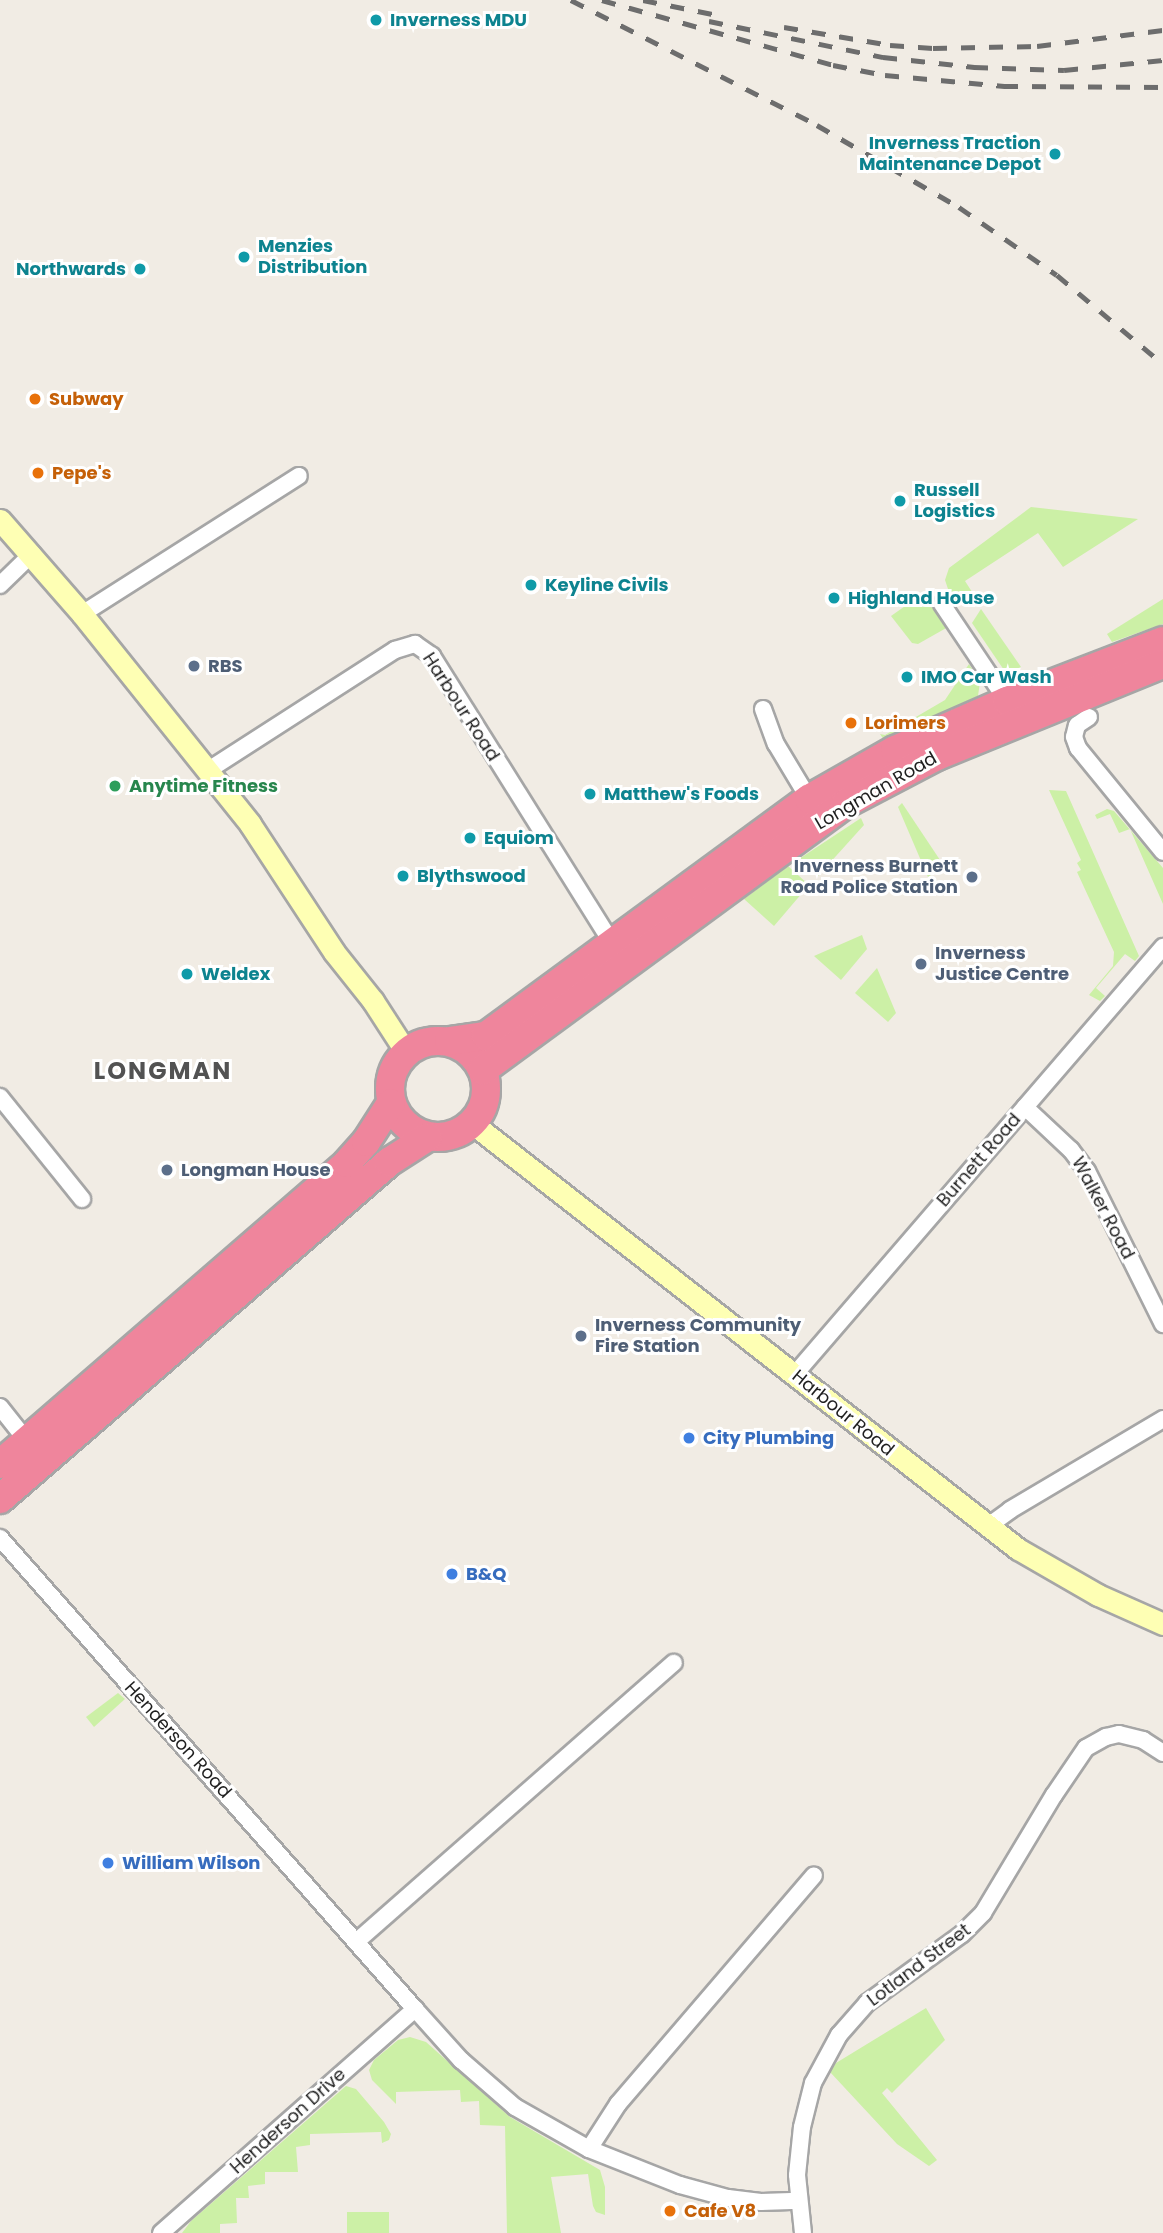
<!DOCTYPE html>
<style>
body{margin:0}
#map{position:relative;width:1163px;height:2233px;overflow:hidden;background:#f1ece4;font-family:Poppins,sans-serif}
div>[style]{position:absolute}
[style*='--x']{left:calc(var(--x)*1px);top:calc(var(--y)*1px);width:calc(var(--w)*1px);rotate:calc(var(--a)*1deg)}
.grass>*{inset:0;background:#ccf0a6;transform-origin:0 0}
.roads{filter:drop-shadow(2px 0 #a6a6a6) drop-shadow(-2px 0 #a6a6a6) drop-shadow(0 2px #a6a6a6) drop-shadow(0 -2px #a6a6a6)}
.street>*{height:16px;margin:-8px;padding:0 8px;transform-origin:8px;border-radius:8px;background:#fff}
.secondary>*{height:21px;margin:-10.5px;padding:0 10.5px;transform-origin:10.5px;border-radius:10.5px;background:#feffb4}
.highway>*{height:28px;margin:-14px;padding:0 14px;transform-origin:14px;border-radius:14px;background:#ef859c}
.highway>.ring{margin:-14px;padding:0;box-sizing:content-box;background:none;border:28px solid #ef859c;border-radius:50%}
.rail>*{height:4.5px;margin-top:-2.25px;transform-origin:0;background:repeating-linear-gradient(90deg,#6d6d6d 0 14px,transparent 0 28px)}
.dots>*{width:19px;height:19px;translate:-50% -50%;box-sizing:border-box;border:4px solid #fff;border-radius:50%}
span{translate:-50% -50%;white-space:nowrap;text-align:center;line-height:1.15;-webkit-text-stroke:6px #fff;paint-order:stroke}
.culture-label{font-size:18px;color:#0d838f;font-weight:700}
.left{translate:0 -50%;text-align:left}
.right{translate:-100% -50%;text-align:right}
.food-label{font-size:18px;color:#c56008;font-weight:700}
.service-label{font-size:18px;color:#4e5e75;font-weight:700}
.street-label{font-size:18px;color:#1f1f1f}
.leisure-label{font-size:18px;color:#27864d;font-weight:700}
.shop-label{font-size:18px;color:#366cbe;font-weight:700}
.district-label{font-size:24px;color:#525252;font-weight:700;letter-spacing:2px}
</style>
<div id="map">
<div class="grass">
<i style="clip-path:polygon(1031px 507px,1138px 519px,1063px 567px,1038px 533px,965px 581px,974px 595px,960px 605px,951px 598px,945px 580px,949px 568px)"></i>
<i style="clip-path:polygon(1163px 599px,1163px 624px,1112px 642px,1107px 634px)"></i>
<i style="clip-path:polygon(919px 601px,935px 609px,948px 627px,918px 644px,912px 643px,891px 616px,908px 604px)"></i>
<i style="clip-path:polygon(981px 609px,1021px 667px,1006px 673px,972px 623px)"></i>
<i style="clip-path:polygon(969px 664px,980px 682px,978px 696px,884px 740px,880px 734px,885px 735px,945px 700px)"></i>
<i style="clip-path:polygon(1049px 790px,1066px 791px,1139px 956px,1135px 961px,1125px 954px,1096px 988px,1105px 996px,1100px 1001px,1089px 995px,1113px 966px,1114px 952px,1077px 872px,1081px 870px,1077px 863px,1081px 860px)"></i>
<i style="clip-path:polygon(902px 803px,944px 866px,928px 877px,898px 807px)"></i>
<i style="clip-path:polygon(1107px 809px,1114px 811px,1163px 868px,1163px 904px,1130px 829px,1119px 833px,1110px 814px,1097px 819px,1095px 815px)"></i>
<i style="clip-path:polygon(861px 818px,864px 825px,818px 876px,799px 859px)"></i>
<i style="clip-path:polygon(788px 866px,809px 885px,774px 926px,744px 899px)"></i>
<i style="clip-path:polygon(862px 935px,867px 949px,841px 980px,814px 956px)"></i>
<i style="clip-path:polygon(877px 968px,896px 1013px,888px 1022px,855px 993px)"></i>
<i style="clip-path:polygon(118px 1693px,125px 1699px,94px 1727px,86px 1717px)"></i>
<i style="clip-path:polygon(926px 2008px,945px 2040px,892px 2093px,887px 2088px,882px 2093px,937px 2160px,929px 2166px,897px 2144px,830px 2072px,836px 2063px)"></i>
<i style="clip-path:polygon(410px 2037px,426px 2042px,510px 2117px,600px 2170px,605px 2187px,605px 2215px,596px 2212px,593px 2206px,588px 2174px,551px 2177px,561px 2233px,507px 2233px,505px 2126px,480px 2125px,479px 2101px,461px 2102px,460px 2090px,396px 2092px,396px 2104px,372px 2080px,369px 2070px,374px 2060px,398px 2040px)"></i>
<i style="clip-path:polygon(346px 2086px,356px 2089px,384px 2122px,391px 2134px,389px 2140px,382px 2143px,381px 2132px,310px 2134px,310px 2145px,296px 2147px,298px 2172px,265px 2172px,265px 2184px,248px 2186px,249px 2198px,236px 2198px,237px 2223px,220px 2224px,220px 2233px,182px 2233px,191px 2221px)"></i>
<i style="left:389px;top:2212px;width:21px;height:42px;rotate:90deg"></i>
</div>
<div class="roads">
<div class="street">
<i style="--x:0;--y:585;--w:45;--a:-44.1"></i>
<i style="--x:942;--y:604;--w:117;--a:56.2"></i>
<i style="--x:82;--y:614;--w:257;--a:-32.5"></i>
<i style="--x:763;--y:709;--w:37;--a:70"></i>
<i style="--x:776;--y:744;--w:64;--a:59"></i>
<i style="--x:1089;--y:717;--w:14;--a:146"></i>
<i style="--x:1077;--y:725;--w:12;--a:104"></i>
<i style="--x:1074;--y:737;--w:12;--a:70"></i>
<i style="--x:1078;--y:748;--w:134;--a:50.7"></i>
<i style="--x:207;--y:771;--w:224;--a:-32.8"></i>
<i style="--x:395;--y:650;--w:21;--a:-17"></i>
<i style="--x:415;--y:644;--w:21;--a:35"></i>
<i style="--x:432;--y:656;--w:339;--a:57.9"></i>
<i style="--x:0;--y:1097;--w:131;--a:51.2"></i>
<i style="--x:1025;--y:1107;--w:63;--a:43.1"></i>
<i style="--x:1071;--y:1150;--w:26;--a:53"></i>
<i style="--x:1087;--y:1171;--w:171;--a:63.6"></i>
<i style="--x:795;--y:1374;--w:564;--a:-49.24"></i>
<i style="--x:0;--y:1407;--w:43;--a:51.5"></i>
<i style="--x:987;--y:1527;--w:29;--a:-36"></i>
<i style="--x:1010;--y:1510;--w:178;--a:-30.7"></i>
<i style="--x:0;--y:1538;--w:628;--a:48.62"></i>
<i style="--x:415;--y:2009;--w:69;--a:48"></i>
<i style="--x:461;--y:2060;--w:72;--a:41"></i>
<i style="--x:515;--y:2107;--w:85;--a:29.6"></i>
<i style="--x:589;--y:2149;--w:98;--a:21.6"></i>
<i style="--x:680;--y:2185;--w:50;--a:15.2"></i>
<i style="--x:728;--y:2198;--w:33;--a:7"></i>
<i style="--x:761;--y:2202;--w:38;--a:-2"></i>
<i style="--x:356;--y:1942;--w:423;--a:-41.3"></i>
<i style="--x:589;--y:2149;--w:54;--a:-57.2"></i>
<i style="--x:618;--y:2104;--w:301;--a:-49.4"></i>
<i style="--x:161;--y:2233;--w:339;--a:-41.4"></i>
<i style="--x:803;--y:2233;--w:58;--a:-95.9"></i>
<i style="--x:797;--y:2175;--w:48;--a:-84.1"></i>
<i style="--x:802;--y:2127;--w:45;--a:-76"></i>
<i style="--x:813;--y:2083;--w:55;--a:-61.6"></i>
<i style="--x:839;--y:2035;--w:43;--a:-48.8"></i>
<i style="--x:867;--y:2003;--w:117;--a:-36"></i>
<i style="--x:962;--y:1934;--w:30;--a:-45"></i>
<i style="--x:983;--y:1913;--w:138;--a:-59"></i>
<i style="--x:1054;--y:1795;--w:57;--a:-55.8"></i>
<i style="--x:1086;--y:1748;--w:23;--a:-29"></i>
<i style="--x:1106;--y:1737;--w:13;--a:-13"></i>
<i style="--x:1119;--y:1734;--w:25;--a:14"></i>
<i style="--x:1143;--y:1740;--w:24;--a:33"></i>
</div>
<div class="secondary">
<i style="--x:0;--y:520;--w:125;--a:48.9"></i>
<i style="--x:82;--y:614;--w:269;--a:51.3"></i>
<i style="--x:250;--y:824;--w:153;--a:56.7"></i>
<i style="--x:334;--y:952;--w:63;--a:51.5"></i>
<i style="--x:373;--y:1001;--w:61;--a:57.1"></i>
<i style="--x:473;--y:1124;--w:691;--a:37.95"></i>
<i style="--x:1018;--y:1549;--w:92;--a:29.9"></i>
<i style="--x:1098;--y:1595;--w:71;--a:24"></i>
</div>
<div class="highway">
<i class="ring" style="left:390px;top:1041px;width:68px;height:68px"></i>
<i style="--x:449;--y:1041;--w:37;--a:-8"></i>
<i style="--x:486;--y:1036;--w:401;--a:-36.3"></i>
<i style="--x:809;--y:799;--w:99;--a:-29.7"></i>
<i style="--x:895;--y:750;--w:122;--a:-23.6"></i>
<i style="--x:1007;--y:701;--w:167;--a:-21"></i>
<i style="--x:483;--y:1070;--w:449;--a:-36.3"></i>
<i style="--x:845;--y:804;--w:104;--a:-27.6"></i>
<i style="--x:937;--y:756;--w:244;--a:-22.2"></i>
<i style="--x:0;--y:1464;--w:459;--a:-40.9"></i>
<i style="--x:347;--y:1163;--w:28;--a:-48"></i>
<i style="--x:366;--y:1142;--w:46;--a:-57.3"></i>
<i style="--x:0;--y:1499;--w:515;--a:-40.9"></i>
<i style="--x:389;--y:1162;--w:46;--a:-32.7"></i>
</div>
</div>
<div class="rail">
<i style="--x:571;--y:0;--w:276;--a:26.9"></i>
<i style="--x:817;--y:125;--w:164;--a:30"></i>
<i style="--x:959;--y:207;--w:119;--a:34.8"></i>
<i style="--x:1057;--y:275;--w:138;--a:40"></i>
<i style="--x:602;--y:0;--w:240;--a:15.7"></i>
<i style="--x:833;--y:65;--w:53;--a:10.9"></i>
<i style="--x:885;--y:75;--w:120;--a:5.3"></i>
<i style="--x:1004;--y:86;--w:159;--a:0.4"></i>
<i style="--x:643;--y:0;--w:81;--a:11.4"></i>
<i style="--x:709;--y:21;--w:178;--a:11.7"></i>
<i style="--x:883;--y:57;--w:92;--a:6.3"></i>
<i style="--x:974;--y:67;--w:90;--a:1.9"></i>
<i style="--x:1064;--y:70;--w:100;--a:-5.8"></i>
<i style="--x:784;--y:27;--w:108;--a:9.6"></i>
<i style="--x:890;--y:45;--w:43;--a:4"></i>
<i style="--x:933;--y:48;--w:104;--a:-1.1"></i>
<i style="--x:1037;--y:46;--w:127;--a:-7.2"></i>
</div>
<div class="dots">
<i style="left:376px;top:20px;background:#0f9aa8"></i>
<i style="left:1055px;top:154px;background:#0f9aa8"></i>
<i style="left:244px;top:257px;background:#0f9aa8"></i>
<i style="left:140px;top:269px;background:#0f9aa8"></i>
<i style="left:35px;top:399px;background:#e8710a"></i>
<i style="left:38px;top:473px;background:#e8710a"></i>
<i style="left:900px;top:501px;background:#0f9aa8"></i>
<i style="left:531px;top:585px;background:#0f9aa8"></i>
<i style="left:834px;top:598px;background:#0f9aa8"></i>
<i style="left:194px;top:666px;background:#5c6f8a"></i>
<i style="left:907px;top:677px;background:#0f9aa8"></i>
<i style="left:851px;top:723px;background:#e8710a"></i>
<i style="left:115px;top:786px;background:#2e9e5b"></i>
<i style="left:590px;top:794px;background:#0f9aa8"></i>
<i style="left:470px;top:838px;background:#0f9aa8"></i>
<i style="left:403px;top:876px;background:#0f9aa8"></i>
<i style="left:972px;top:877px;background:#5c6f8a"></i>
<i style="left:921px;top:964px;background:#5c6f8a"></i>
<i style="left:187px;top:974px;background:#0f9aa8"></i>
<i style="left:167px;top:1170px;background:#5c6f8a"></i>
<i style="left:581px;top:1336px;background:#5c6f8a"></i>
<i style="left:689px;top:1438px;background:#3f7fe0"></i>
<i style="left:452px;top:1574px;background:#3f7fe0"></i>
<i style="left:108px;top:1863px;background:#3f7fe0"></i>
<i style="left:670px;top:2211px;background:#e8710a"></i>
</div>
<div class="culture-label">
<span class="left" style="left:390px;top:20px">Inverness MDU</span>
<span class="right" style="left:1041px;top:154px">Inverness Traction<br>Maintenance Depot</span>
<span class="left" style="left:258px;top:257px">Menzies<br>Distribution</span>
<span class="right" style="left:126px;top:269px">Northwards</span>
<span class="left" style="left:914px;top:501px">Russell<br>Logistics</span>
<span class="left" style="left:545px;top:585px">Keyline Civils</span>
<span class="left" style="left:848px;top:598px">Highland House</span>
<span class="left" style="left:921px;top:677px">IMO Car Wash</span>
<span class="left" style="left:604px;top:794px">Matthew's Foods</span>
<span class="left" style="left:484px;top:838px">Equiom</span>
<span class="left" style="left:417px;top:876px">Blythswood</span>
<span class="left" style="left:201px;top:974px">Weldex</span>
</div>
<div class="food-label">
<span class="left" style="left:49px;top:399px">Subway</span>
<span class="left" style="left:52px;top:473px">Pepe's</span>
<span class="left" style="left:865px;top:723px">Lorimers</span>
<span class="left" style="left:684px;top:2211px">Cafe V8</span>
</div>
<div class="service-label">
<span class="left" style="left:208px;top:666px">RBS</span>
<span class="right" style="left:958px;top:877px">Inverness Burnett<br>Road Police Station</span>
<span class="left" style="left:935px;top:964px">Inverness<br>Justice Centre</span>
<span class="left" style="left:181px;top:1170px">Longman House</span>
<span class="left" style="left:595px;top:1336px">Inverness Community<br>Fire Station</span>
</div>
<div class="street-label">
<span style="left:461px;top:707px;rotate:57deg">Harbour Road</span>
<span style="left:876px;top:791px;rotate:-30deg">Longman Road</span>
<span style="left:979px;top:1160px;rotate:-49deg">Burnett Road</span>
<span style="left:1103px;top:1208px;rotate:62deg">Walker Road</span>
<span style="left:843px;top:1413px;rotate:39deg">Harbour Road</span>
<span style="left:178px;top:1740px;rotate:48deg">Henderson Road</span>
<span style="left:919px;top:1965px;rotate:-37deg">Lotland Street</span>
<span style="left:288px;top:2121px;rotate:-42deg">Henderson Drive</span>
</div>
<div class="leisure-label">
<span class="left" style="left:129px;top:786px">Anytime Fitness</span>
</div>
<div class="shop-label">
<span class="left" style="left:703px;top:1438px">City Plumbing</span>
<span class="left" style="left:466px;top:1574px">B&amp;Q</span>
<span class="left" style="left:122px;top:1863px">William Wilson</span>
</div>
<div class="district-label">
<span style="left:163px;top:1071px">LONGMAN</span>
</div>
</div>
